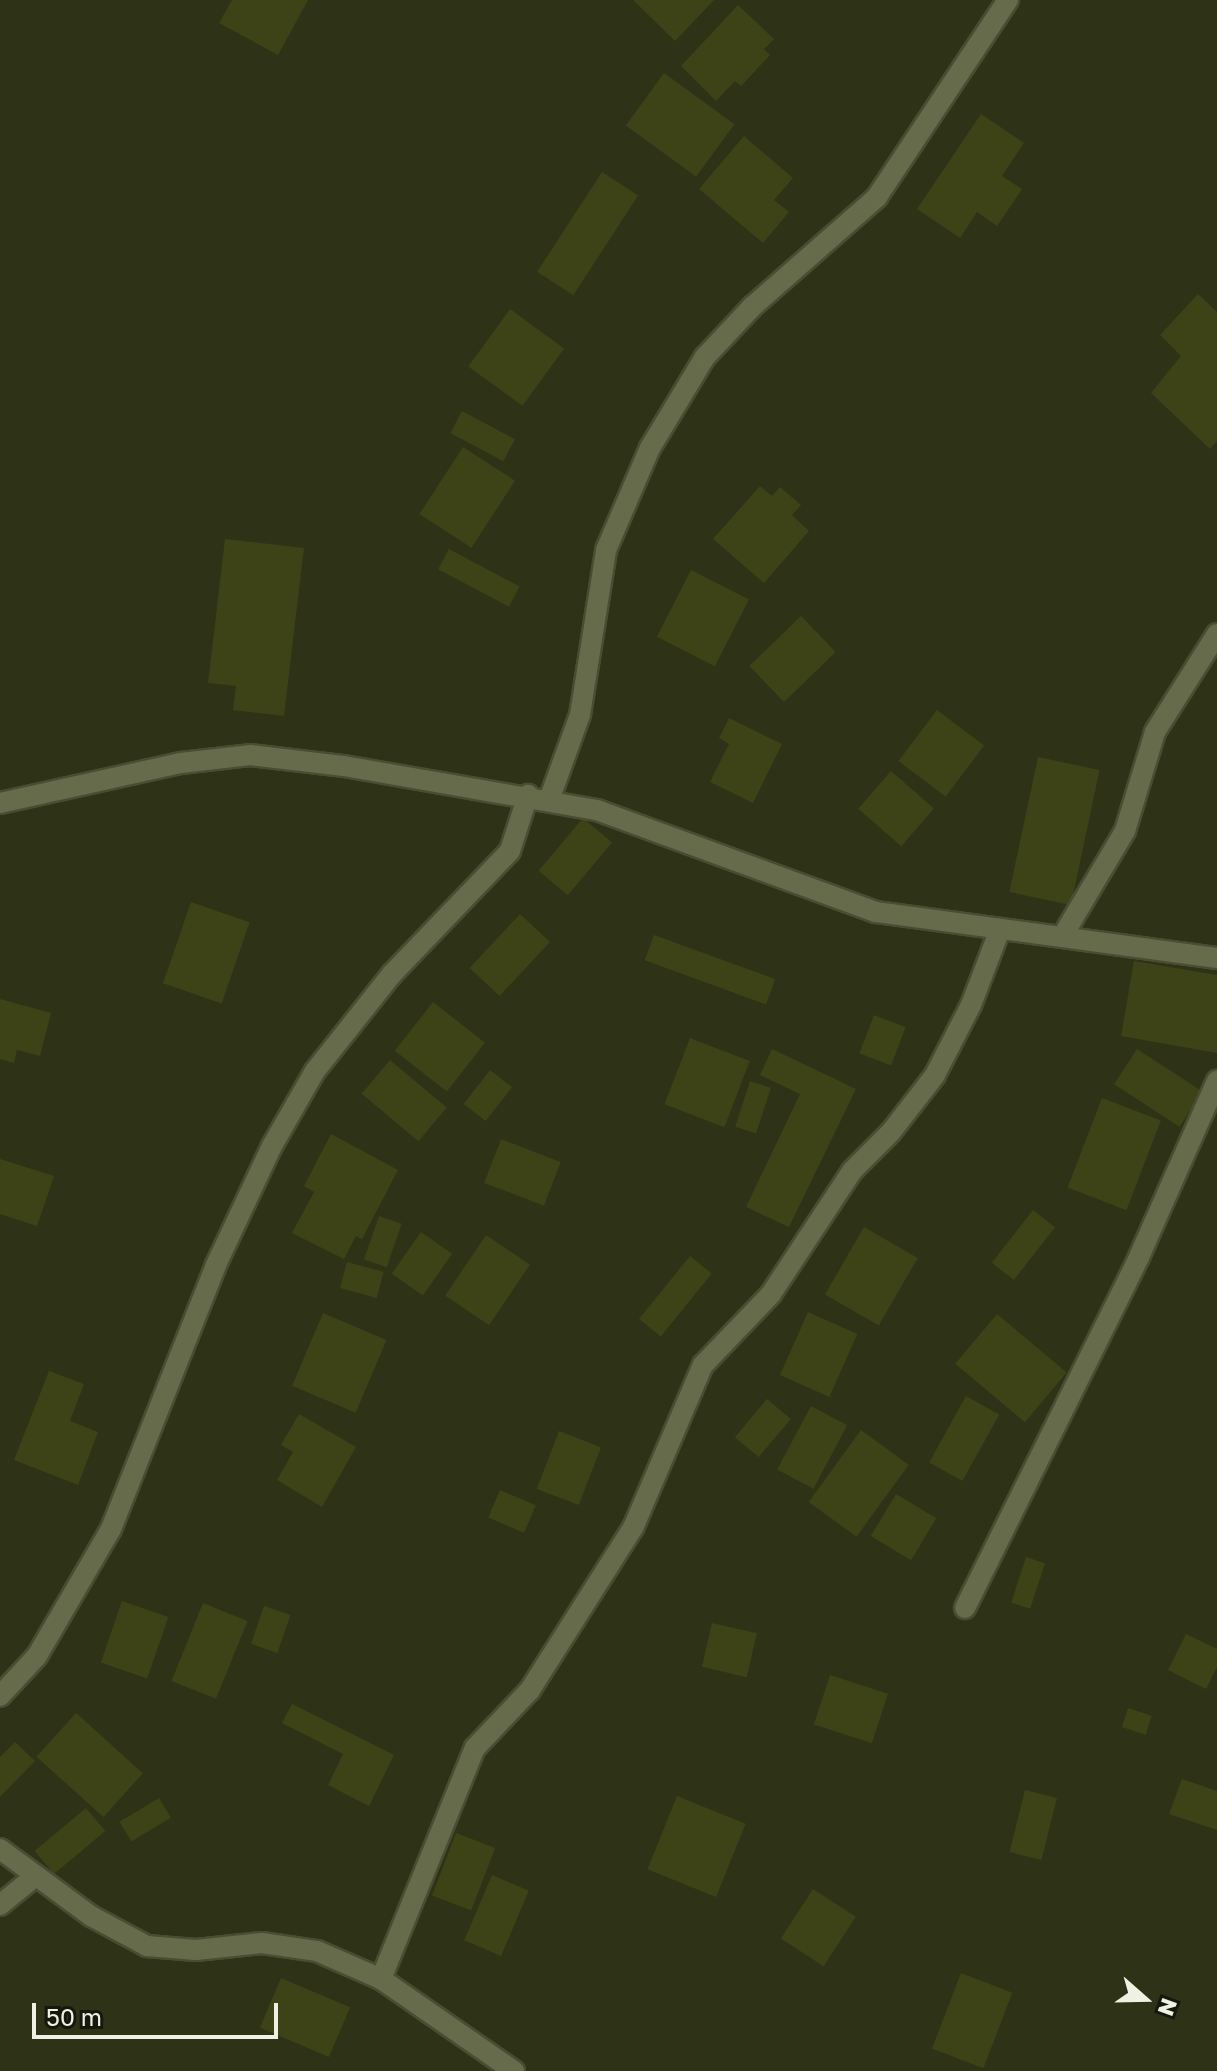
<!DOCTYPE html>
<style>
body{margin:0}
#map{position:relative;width:1217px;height:2071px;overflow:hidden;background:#2e3217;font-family:"Golos Text",sans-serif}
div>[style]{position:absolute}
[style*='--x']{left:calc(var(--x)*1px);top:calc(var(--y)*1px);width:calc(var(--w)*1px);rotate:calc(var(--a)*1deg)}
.building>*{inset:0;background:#3d4317;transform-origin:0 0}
.roads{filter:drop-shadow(2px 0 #494d33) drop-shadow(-2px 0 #494d33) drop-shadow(0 2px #494d33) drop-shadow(0 -2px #494d33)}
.minor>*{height:20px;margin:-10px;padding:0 10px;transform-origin:10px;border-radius:10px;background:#666c4b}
span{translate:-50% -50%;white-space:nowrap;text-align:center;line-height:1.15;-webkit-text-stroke:6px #16180d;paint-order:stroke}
.north{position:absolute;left:1105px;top:1959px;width:80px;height:80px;-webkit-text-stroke:6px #16180d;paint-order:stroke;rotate:110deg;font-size:22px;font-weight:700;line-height:32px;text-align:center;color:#eff2e2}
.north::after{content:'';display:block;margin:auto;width:28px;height:36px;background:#eff2e2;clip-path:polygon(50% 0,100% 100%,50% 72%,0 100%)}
.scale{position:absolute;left:32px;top:2003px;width:246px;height:36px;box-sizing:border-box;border:4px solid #eff2e2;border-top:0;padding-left:10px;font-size:24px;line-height:28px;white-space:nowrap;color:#eff2e2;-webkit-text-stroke:6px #16180d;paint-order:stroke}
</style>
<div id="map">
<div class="building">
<i style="clip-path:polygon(232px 0,308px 0,278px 55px,219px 23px)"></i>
<i style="clip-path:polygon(633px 0,714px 0,675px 41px)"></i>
<i style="clip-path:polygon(738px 5px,774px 39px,764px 49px,770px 55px,741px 86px,735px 81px,716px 101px,681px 66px)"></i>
<i style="left:664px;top:73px;width:87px;height:65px;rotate:36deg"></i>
<i style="clip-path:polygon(981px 114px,1024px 143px,1002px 176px,1022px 189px,997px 226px,977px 212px,960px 238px,917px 209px)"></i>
<i style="clip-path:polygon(744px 136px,793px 178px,774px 200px,789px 212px,763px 243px,699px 189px)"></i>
<i style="left:602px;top:172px;width:43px;height:119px;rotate:33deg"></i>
<i style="clip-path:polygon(1198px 294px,1217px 312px,1217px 441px,1210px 449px,1151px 393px,1181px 356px,1160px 335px)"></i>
<i style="left:510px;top:309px;width:67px;height:71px;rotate:36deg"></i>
<i style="left:462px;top:411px;width:60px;height:25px;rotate:28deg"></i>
<i style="left:463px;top:447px;width:62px;height:80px;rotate:33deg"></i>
<i style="clip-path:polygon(760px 486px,772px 496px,780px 487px,801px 505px,792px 515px,809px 531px,764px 583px,713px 539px)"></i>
<i style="clip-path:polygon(225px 539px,304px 548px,284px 716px,233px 710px,236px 686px,208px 683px)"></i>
<i style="left:449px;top:549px;width:80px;height:23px;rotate:28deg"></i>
<i style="left:691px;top:570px;width:65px;height:75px;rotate:27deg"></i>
<i style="left:801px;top:616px;width:50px;height:72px;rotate:46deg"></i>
<i style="left:937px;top:710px;width:59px;height:64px;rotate:37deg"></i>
<i style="clip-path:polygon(729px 718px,782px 744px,753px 803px,710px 782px,729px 744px,719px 738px)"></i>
<i style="left:1038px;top:757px;width:63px;height:138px;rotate:12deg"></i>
<i style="left:891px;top:771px;width:57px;height:50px;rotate:41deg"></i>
<i style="left:583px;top:818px;width:38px;height:69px;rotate:40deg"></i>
<i style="left:191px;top:902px;width:62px;height:86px;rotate:19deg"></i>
<i style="left:520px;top:914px;width:41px;height:74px;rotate:43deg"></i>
<i style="left:654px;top:935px;width:129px;height:27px;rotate:20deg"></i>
<i style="clip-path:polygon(1134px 961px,1217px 975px,1217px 1053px,1121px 1036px)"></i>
<i style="clip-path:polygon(0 999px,51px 1013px,40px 1056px,17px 1050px,14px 1063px,0 1059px)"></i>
<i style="left:433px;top:1002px;width:66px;height:62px;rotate:38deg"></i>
<i style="left:874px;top:1015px;width:34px;height:41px;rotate:21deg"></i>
<i style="left:690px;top:1038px;width:64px;height:71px;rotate:21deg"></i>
<i style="clip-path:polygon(772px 1049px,856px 1089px,789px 1227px,746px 1207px,800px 1094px,760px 1075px)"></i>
<i style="left:1137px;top:1049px;width:78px;height:42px;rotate:33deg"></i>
<i style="left:390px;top:1060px;width:74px;height:44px;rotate:40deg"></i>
<i style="left:490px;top:1070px;width:28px;height:43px;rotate:38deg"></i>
<i style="left:750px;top:1081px;width:22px;height:48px;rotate:18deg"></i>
<i style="left:1102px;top:1098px;width:63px;height:96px;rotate:21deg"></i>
<i style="clip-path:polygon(331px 1134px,398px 1170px,362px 1239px,356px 1236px,344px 1259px,292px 1233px,314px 1192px,304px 1186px)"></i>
<i style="left:501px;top:1139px;width:64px;height:47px;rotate:21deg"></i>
<i style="clip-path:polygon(0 1159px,54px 1176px,37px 1226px,0 1214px)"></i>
<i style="left:1033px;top:1210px;width:28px;height:67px;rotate:38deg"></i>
<i style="left:379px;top:1216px;width:24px;height:46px;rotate:19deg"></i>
<i style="left:864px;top:1227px;width:62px;height:78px;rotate:30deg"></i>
<i style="left:421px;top:1232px;width:38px;height:51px;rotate:35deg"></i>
<i style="left:486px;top:1235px;width:53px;height:73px;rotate:34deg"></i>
<i style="left:690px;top:1256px;width:28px;height:81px;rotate:39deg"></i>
<i style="left:347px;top:1262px;width:38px;height:27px;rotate:15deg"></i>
<i style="left:808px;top:1312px;width:54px;height:69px;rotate:24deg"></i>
<i style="left:323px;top:1313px;width:69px;height:79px;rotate:23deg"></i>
<i style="left:997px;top:1314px;width:91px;height:65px;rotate:40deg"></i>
<i style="clip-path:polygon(49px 1371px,84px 1384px,70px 1421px,98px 1432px,78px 1485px,14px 1460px)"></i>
<i style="left:966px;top:1396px;width:38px;height:76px;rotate:29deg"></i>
<i style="left:767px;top:1399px;width:31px;height:50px;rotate:40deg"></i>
<i style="left:811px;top:1406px;width:41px;height:72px;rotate:28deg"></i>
<i style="clip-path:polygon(299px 1414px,356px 1447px,322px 1507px,277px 1480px,293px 1452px,281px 1445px)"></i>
<i style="left:861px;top:1430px;width:59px;height:89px;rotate:36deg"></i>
<i style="left:559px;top:1431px;width:45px;height:62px;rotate:21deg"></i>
<i style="left:500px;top:1490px;width:39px;height:30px;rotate:23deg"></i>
<i style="left:896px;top:1494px;width:47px;height:49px;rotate:31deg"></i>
<i style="left:1026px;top:1557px;width:20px;height:48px;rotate:18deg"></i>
<i style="left:122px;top:1601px;width:49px;height:65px;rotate:19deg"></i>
<i style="left:203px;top:1603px;width:48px;height:84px;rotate:22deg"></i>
<i style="left:264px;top:1606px;width:28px;height:40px;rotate:19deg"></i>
<i style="left:712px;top:1623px;width:46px;height:45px;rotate:13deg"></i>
<i style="clip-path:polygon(1186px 1634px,1217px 1649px,1217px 1667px,1206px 1689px,1168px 1670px)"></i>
<i style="left:830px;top:1675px;width:61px;height:52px;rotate:18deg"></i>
<i style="clip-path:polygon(292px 1704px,394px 1755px,369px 1806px,328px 1785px,343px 1754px,282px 1723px)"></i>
<i style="left:1128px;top:1708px;width:25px;height:20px;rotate:18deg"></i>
<i style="left:76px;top:1713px;width:90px;height:59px;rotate:42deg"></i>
<i style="clip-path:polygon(15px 1742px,35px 1761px,0 1797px,0 1757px)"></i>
<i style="clip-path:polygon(1182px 1779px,1217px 1791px,1217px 1830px,1169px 1814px)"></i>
<i style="left:1025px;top:1790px;width:33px;height:64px;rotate:14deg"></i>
<i style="left:677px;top:1796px;width:74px;height:79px;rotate:22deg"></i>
<i style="left:159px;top:1798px;width:23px;height:46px;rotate:59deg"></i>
<i style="left:86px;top:1808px;width:30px;height:67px;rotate:50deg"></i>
<i style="left:456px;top:1833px;width:42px;height:67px;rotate:21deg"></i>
<i style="left:492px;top:1875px;width:40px;height:71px;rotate:23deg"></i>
<i style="left:813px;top:1889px;width:51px;height:59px;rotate:33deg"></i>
<i style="left:961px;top:1973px;width:55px;height:81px;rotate:21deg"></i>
<i style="left:281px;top:1978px;width:75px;height:54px;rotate:23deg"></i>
</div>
<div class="roads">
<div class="minor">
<i style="--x:549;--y:800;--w:90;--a:-70"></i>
<i style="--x:580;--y:715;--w:167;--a:-81"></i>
<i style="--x:606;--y:550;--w:111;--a:-66.7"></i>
<i style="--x:650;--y:448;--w:106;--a:-58.9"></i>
<i style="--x:705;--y:357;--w:69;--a:-46.8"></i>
<i style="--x:752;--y:307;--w:167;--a:-41.3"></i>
<i style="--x:877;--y:197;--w:237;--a:-56.4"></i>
<i style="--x:0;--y:803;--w:185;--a:-12.5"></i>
<i style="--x:181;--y:763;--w:69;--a:-6.6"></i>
<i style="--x:250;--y:755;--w:95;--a:6.7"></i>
<i style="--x:344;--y:766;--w:257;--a:9.9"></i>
<i style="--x:597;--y:810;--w:297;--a:20.1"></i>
<i style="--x:876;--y:912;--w:344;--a:7.7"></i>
<i style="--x:1062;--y:937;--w:123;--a:-59.3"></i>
<i style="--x:1125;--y:831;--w:103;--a:-73.1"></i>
<i style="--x:1155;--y:732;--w:116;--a:-57.7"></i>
<i style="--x:965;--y:1608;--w:392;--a:-63.6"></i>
<i style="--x:1139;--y:1257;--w:193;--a:-66.1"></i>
<i style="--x:0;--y:1696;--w:54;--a:-47.2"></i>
<i style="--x:37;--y:1656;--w:147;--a:-59.8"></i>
<i style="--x:111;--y:1529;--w:282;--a:-68.3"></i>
<i style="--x:215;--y:1267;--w:134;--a:-64.8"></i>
<i style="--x:272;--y:1146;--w:86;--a:-60.2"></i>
<i style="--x:315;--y:1071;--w:124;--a:-51.6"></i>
<i style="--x:392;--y:974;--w:170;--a:-46.2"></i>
<i style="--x:510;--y:851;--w:59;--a:-72.2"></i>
<i style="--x:0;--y:1849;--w:113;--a:36.4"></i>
<i style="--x:91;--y:1916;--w:64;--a:28.2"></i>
<i style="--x:147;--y:1946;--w:49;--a:4.7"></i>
<i style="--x:196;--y:1950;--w:66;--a:-6.1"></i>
<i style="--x:262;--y:1943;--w:56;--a:8.3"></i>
<i style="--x:317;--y:1951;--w:70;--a:23.6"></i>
<i style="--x:381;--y:1979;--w:162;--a:34.7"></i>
<i style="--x:0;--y:1905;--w:43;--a:-39.3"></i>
<i style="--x:381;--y:1979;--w:249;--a:-67.9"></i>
<i style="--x:475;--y:1748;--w:80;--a:-46.5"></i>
<i style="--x:530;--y:1690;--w:192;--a:-57.6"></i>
<i style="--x:633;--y:1528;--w:177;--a:-66.8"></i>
<i style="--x:703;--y:1365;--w:98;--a:-46.2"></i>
<i style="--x:771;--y:1294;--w:147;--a:-56.6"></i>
<i style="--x:852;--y:1171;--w:55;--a:-45"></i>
<i style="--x:891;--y:1132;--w:72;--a:-52.3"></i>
<i style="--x:935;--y:1075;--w:79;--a:-62.8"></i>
<i style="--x:971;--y:1005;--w:78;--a:-69"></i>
</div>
</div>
<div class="north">N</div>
<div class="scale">50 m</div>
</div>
